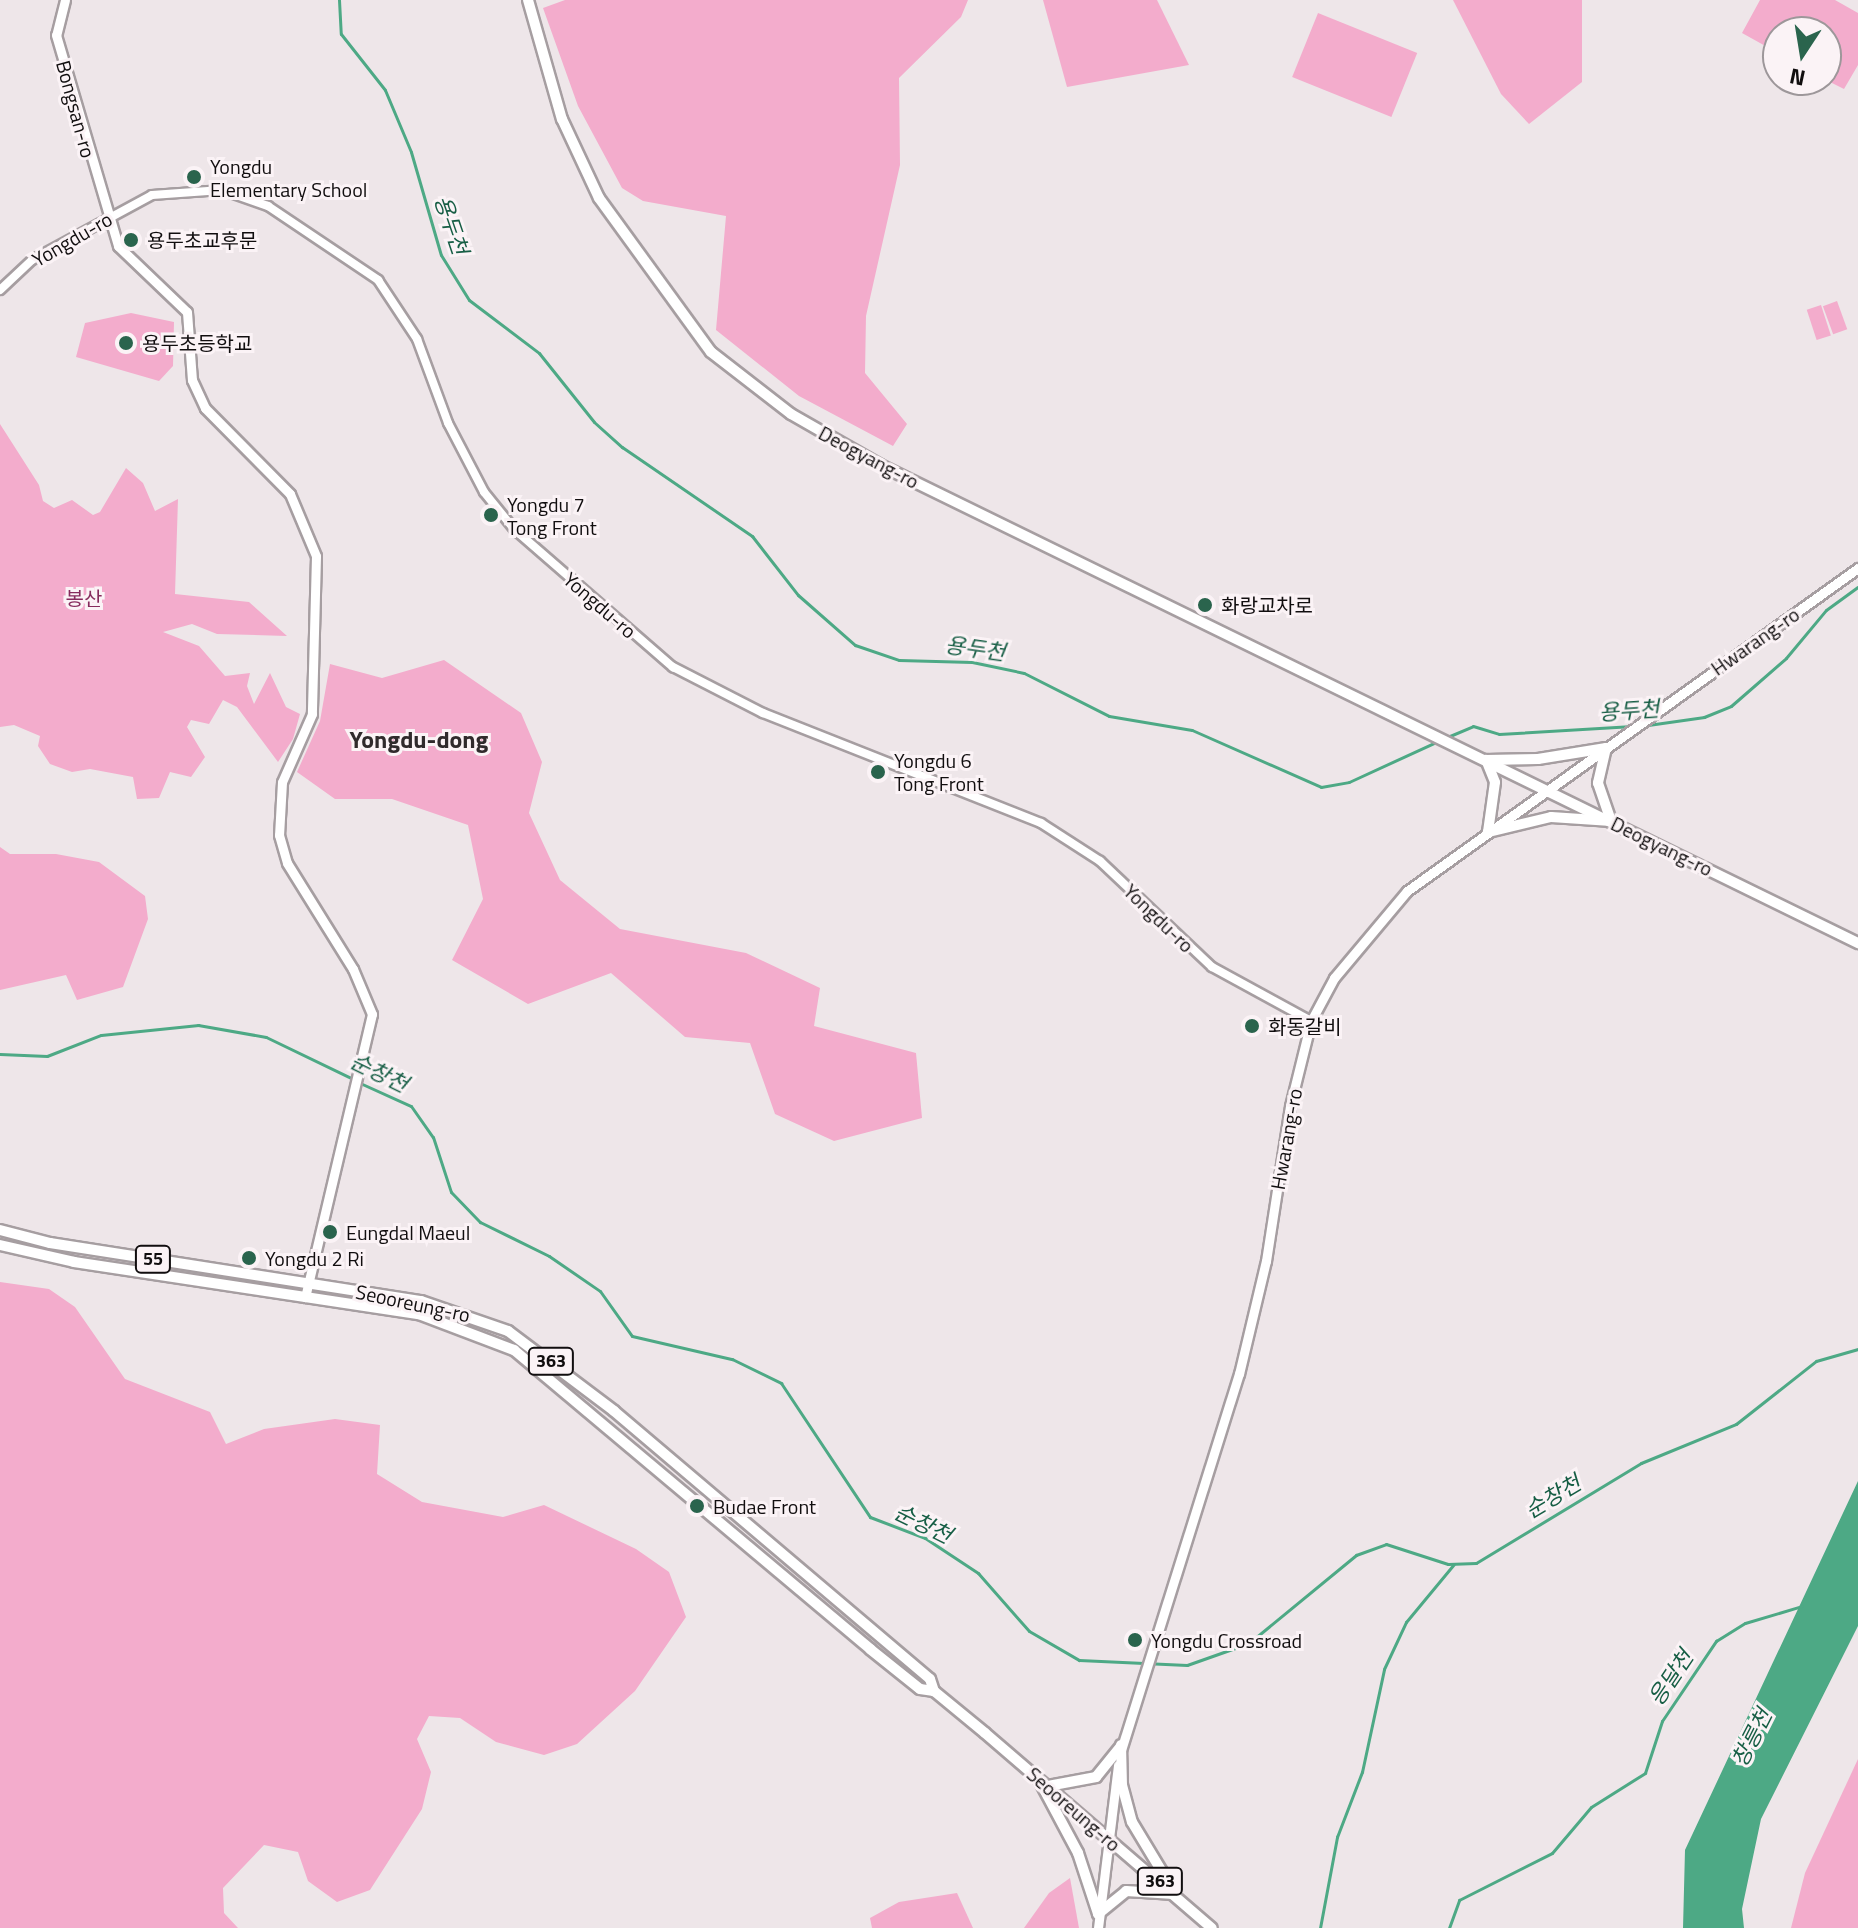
<!DOCTYPE html>
<meta charset="utf-8">
<style>
body{margin:0}
#map{position:relative;width:1858px;height:1928px;overflow:hidden;background:#eee6e9;font-family:"Titillium Web","Noto Sans KR",sans-serif}
div>[style]{position:absolute}
[style*='--x']{left:calc(var(--x)*1px);top:calc(var(--y)*1px);width:calc(var(--w)*1px);rotate:calc(var(--a)*1deg)}
.green>*{inset:0;background:#f3accc;transform-origin:0 0}
.water>*{inset:0;background:#4da985}
.stream>*{height:3px;margin:-1.5px;padding:0 1.5px;transform-origin:1.5px;border-radius:1.5px;background:#4da985}
.roads{filter:drop-shadow(2px 0 #a69ea1) drop-shadow(-2px 0 #a69ea1) drop-shadow(0 2px #a69ea1) drop-shadow(0 -2px #a69ea1)}
.tertiary>*{height:8px;margin:-4px;padding:0 4px;transform-origin:4px;border-radius:4px;background:#fff}
.secondary>*{height:9px;margin:-4.5px;padding:0 4.5px;transform-origin:4.5px;border-radius:4.5px;background:#fff}
.primary>*{height:10px;margin:-5px;padding:0 5px;transform-origin:5px;border-radius:5px;background:#fff}
.dots>*{width:22px;height:22px;translate:-50% -50%;box-sizing:border-box;border:4px solid #fbf3f6;border-radius:50%}
span{translate:-50% -50%;white-space:nowrap;text-align:center;line-height:1.15;-webkit-text-stroke:6px #fbf3f6;paint-order:stroke}
.shield-label span{padding:2px 6px;background:#fbf3f6;border:2px solid;border-radius:6px;-webkit-text-stroke-width:0}
.shield-label{font-size:18px;color:#110e0f;font-weight:700}
.street-label{font-size:20px;color:#110e0f}
.poi-label{font-size:20px;color:#110e0f}
.left{translate:0 -50%;text-align:left}
.park-label{font-size:20px;color:#862b5d}
.water-label{font-size:22px;color:#175e45;font-style:italic}
.quarter-label{font-size:24px;color:#302a2c;font-weight:700}
.north{position:absolute;left:1762px;top:16px;width:80px;height:80px;box-sizing:border-box;background:#fbf3f6;border:2px solid #9d979a;border-radius:50%;rotate:192deg;font-size:22px;font-weight:700;line-height:32px;text-align:center;color:#110e0f}
.north::after{content:'';display:block;margin:auto;width:28px;height:36px;background:#2a644d;clip-path:polygon(50% 0,100% 100%,50% 72%,0 100%)}
</style>
<div id="map">
<div class="green">
<i style="clip-path:polygon(565px 0,968px 0,961px 17px,899px 78px,900px 165px,866px 316px,865px 373px,907px 424px,893px 446px,799px 396px,716px 330px,726px 216px,643px 201px,622px 188px,578px 106px,543px 8px)"></i>
<i style="clip-path:polygon(1043px 0,1157px 0,1189px 65px,1067px 87px)"></i>
<i style="clip-path:polygon(1453px 0,1582px 0,1582px 82px,1529px 124px,1501px 94px)"></i>
<i style="clip-path:polygon(1760px 0,1835px 0,1858px 13px,1858px 65px,1844px 89px,1826px 80px,1826px 32px,1778px 32px,1778px 53px,1742px 33px)"></i>
<i style="left:1318px;top:13px;width:107px;height:69px;rotate:22deg"></i>
<i style="left:1837px;top:301px;width:30px;height:15px;rotate:70deg"></i>
<i style="left:1821px;top:305px;width:32px;height:15px;rotate:72deg"></i>
<i style="clip-path:polygon(131px 313px,174px 322px,173px 366px,159px 381px,76px 357px,85px 323px)"></i>
<i style="clip-path:polygon(0 424px,39px 485px,43px 501px,54px 508px,72px 500px,93px 515px,100px 512px,126px 468px,143px 483px,155px 511px,178px 499px,175px 594px,249px 602px,287px 636px,217px 634px,192px 624px,163px 632px,199px 646px,225px 676px,250px 673px,247px 686px,254px 704px,270px 673px,286px 707px,300px 714px,293px 739px,278px 762px,237px 707px,223px 700px,209px 724px,191px 720px,187px 727px,205px 757px,191px 777px,170px 772px,159px 798px,137px 799px,133px 777px,90px 769px,72px 772px,50px 764px,38px 746px,40px 736px,14px 725px,0 727px)"></i>
<i style="clip-path:polygon(444px 660px,521px 713px,542px 762px,529px 813px,560px 880px,620px 929px,746px 953px,820px 988px,814px 1026px,916px 1053px,922px 1118px,834px 1141px,775px 1114px,750px 1043px,685px 1037px,611px 973px,528px 1004px,452px 960px,483px 899px,468px 825px,392px 799px,335px 799px,297px 772px,320px 721px,330px 664px,382px 678px)"></i>
<i style="clip-path:polygon(0 847px,10px 854px,56px 854px,99px 862px,145px 896px,148px 919px,123px 987px,77px 1000px,66px 975px,0 990px)"></i>
<i style="clip-path:polygon(0 1282px,49px 1289px,75px 1307px,125px 1379px,210px 1412px,226px 1444px,264px 1429px,335px 1419px,380px 1425px,377px 1474px,422px 1502px,503px 1517px,544px 1505px,636px 1549px,669px 1572px,686px 1617px,635px 1691px,577px 1744px,544px 1755px,496px 1742px,460px 1718px,429px 1716px,417px 1739px,431px 1772px,422px 1809px,370px 1890px,337px 1902px,308px 1881px,298px 1852px,264px 1845px,223px 1888px,224px 1913px,238px 1928px,0 1928px)"></i>
<i style="clip-path:polygon(1858px 1759px,1858px 1928px,1791px 1928px,1805px 1873px)"></i>
<i style="clip-path:polygon(1070px 1878px,1079px 1928px,1024px 1928px,1049px 1893px)"></i>
<i style="clip-path:polygon(957px 1893px,973px 1928px,872px 1928px,870px 1918px,899px 1902px)"></i>
</div>
<div class="water">
<i style="clip-path:polygon(1858px 1481px,1858px 1626px,1761px 1819px,1742px 1909px,1744px 1928px,1683px 1928px,1685px 1850px)"></i>
</div>
<div class="stream">
<i style="--x:339;--y:0;--w:34;--a:87"></i>
<i style="--x:341;--y:34;--w:71;--a:51.8"></i>
<i style="--x:385;--y:90;--w:67;--a:67.2"></i>
<i style="--x:411;--y:152;--w:107;--a:73.8"></i>
<i style="--x:441;--y:255;--w:53;--a:58.1"></i>
<i style="--x:469;--y:300;--w:88;--a:37.1"></i>
<i style="--x:539;--y:353;--w:88;--a:51.4"></i>
<i style="--x:594;--y:422;--w:38;--a:42"></i>
<i style="--x:622;--y:447;--w:158;--a:34.4"></i>
<i style="--x:752;--y:536;--w:75;--a:52.1"></i>
<i style="--x:798;--y:595;--w:76;--a:41.3"></i>
<i style="--x:855;--y:645;--w:46;--a:18.8"></i>
<i style="--x:899;--y:660;--w:73;--a:1.6"></i>
<i style="--x:972;--y:662;--w:53;--a:11.9"></i>
<i style="--x:1024;--y:673;--w:95;--a:26.8"></i>
<i style="--x:1109;--y:716;--w:84;--a:9.6"></i>
<i style="--x:1192;--y:730;--w:141;--a:23.8"></i>
<i style="--x:1321;--y:787;--w:28;--a:-10"></i>
<i style="--x:1349;--y:782;--w:98;--a:-24.7"></i>
<i style="--x:1641;--y:726;--w:64;--a:-8.1"></i>
<i style="--x:1704;--y:717;--w:29;--a:-22"></i>
<i style="--x:1731;--y:706;--w:73;--a:-41.1"></i>
<i style="--x:1786;--y:658;--w:62;--a:-50.2"></i>
<i style="--x:1826;--y:610;--w:39;--a:-36"></i>
<i style="--x:1445;--y:738;--w:30;--a:-23"></i>
<i style="--x:1473;--y:726;--w:27;--a:17"></i>
<i style="--x:1499;--y:734;--w:134;--a:-3.4"></i>
<i style="--x:0;--y:1054;--w:47;--a:2.4"></i>
<i style="--x:47;--y:1056;--w:58;--a:-21.3"></i>
<i style="--x:101;--y:1035;--w:98;--a:-5.9"></i>
<i style="--x:198;--y:1025;--w:69;--a:10"></i>
<i style="--x:266;--y:1037;--w:97;--a:25.8"></i>
<i style="--x:360;--y:1083;--w:56;--a:24.3"></i>
<i style="--x:411;--y:1106;--w:38;--a:55"></i>
<i style="--x:433;--y:1137;--w:58;--a:71.9"></i>
<i style="--x:451;--y:1192;--w:42;--a:46"></i>
<i style="--x:480;--y:1222;--w:77;--a:26.2"></i>
<i style="--x:549;--y:1256;--w:62;--a:34.5"></i>
<i style="--x:600;--y:1291;--w:55;--a:54.6"></i>
<i style="--x:632;--y:1336;--w:103;--a:13"></i>
<i style="--x:732;--y:1359;--w:55;--a:26.1"></i>
<i style="--x:781;--y:1383;--w:161;--a:56.4"></i>
<i style="--x:870;--y:1517;--w:59;--a:20.9"></i>
<i style="--x:925;--y:1538;--w:64;--a:33.4"></i>
<i style="--x:978;--y:1573;--w:77;--a:48.7"></i>
<i style="--x:1029;--y:1631;--w:58;--a:30.1"></i>
<i style="--x:1079;--y:1660;--w:108;--a:2.7"></i>
<i style="--x:1187;--y:1665;--w:66;--a:-19.5"></i>
<i style="--x:1249;--y:1643;--w:139;--a:-39.4"></i>
<i style="--x:1356;--y:1555;--w:32;--a:-20"></i>
<i style="--x:1386;--y:1544;--w:65;--a:17.9"></i>
<i style="--x:1448;--y:1564;--w:28;--a:-2"></i>
<i style="--x:1476;--y:1563;--w:193;--a:-31.2"></i>
<i style="--x:1641;--y:1463;--w:103;--a:-22.3"></i>
<i style="--x:1736;--y:1424;--w:102;--a:-38.2"></i>
<i style="--x:1816;--y:1361;--w:44;--a:-15.9"></i>
<i style="--x:1320;--y:1928;--w:93;--a:-79.4"></i>
<i style="--x:1337;--y:1837;--w:70;--a:-69"></i>
<i style="--x:1362;--y:1772;--w:105;--a:-77.9"></i>
<i style="--x:1384;--y:1669;--w:52;--a:-64.9"></i>
<i style="--x:1406;--y:1622;--w:75;--a:-50.4"></i>
<i style="--x:1449;--y:1928;--w:30;--a:-70"></i>
<i style="--x:1459;--y:1900;--w:104;--a:-26.8"></i>
<i style="--x:1552;--y:1853;--w:60;--a:-49.7"></i>
<i style="--x:1591;--y:1807;--w:64;--a:-32.2"></i>
<i style="--x:1645;--y:1773;--w:55;--a:-71.9"></i>
<i style="--x:1662;--y:1721;--w:97;--a:-56"></i>
<i style="--x:1716;--y:1641;--w:34;--a:-32"></i>
<i style="--x:1745;--y:1623;--w:59;--a:-16.6"></i>
</div>
<div class="roads">
<div class="tertiary">
<i style="--x:0;--y:290;--w:44;--a:-43.2"></i>
<i style="--x:32;--y:260;--w:136;--a:-28.4"></i>
<i style="--x:152;--y:195;--w:70;--a:-4.1"></i>
<i style="--x:222;--y:190;--w:49;--a:19.2"></i>
<i style="--x:268;--y:206;--w:133;--a:33.9"></i>
<i style="--x:378;--y:280;--w:71;--a:56.5"></i>
<i style="--x:417;--y:339;--w:90;--a:69.7"></i>
<i style="--x:448;--y:423;--w:78;--a:62.4"></i>
<i style="--x:484;--y:492;--w:48;--a:51"></i>
<i style="--x:514;--y:529;--w:211;--a:41"></i>
<i style="--x:673;--y:667;--w:101;--a:27.1"></i>
<i style="--x:763;--y:713;--w:299;--a:21.6"></i>
<i style="--x:1041;--y:823;--w:70;--a:32.8"></i>
<i style="--x:1100;--y:861;--w:154;--a:43.4"></i>
<i style="--x:1212;--y:967;--w:113;--a:28.6"></i>
</div>
<div class="secondary">
<i style="--x:65;--y:0;--w:36;--a:104"></i>
<i style="--x:56;--y:35;--w:220;--a:73.6"></i>
<i style="--x:118;--y:246;--w:95;--a:43.7"></i>
<i style="--x:187;--y:312;--w:68;--a:85.8"></i>
<i style="--x:192;--y:380;--w:31;--a:65"></i>
<i style="--x:205;--y:408;--w:121;--a:45.3"></i>
<i style="--x:290;--y:494;--w:67;--a:67.2"></i>
<i style="--x:316;--y:556;--w:158;--a:91.5"></i>
<i style="--x:312;--y:714;--w:74;--a:113.8"></i>
<i style="--x:282;--y:782;--w:53;--a:93.2"></i>
<i style="--x:279;--y:835;--w:29;--a:74"></i>
<i style="--x:287;--y:863;--w:125;--a:58.1"></i>
<i style="--x:353;--y:969;--w:49;--a:67.1"></i>
<i style="--x:372;--y:1014;--w:291;--a:103.3"></i>
<i style="--x:1121;--y:1750;--w:394;--a:-72.6"></i>
<i style="--x:1239;--y:1374;--w:116;--a:-76.6"></i>
<i style="--x:1266;--y:1261;--w:157;--a:-81.2"></i>
<i style="--x:1290;--y:1106;--w:88;--a:-76.1"></i>
<i style="--x:1311;--y:1021;--w:49;--a:-61.9"></i>
<i style="--x:1334;--y:978;--w:114;--a:-50"></i>
<i style="--x:1407;--y:891;--w:555;--a:-35.61"></i>
<i style="--x:1098;--y:1928;--w:164;--a:-83"></i>
</div>
<div class="primary">
<i style="--x:528;--y:0;--w:124;--a:74.1"></i>
<i style="--x:562;--y:119;--w:87;--a:64.9"></i>
<i style="--x:599;--y:198;--w:190;--a:54"></i>
<i style="--x:711;--y:352;--w:101;--a:37.8"></i>
<i style="--x:791;--y:414;--w:103;--a:29.8"></i>
<i style="--x:880;--y:465;--w:1089;--a:26.05"></i>
<i style="--x:1606;--y:748;--w:36;--a:103"></i>
<i style="--x:1598;--y:783;--w:40;--a:71.1"></i>
<i style="--x:1611;--y:821;--w:60;--a:-176.2"></i>
<i style="--x:1551;--y:817;--w:65;--a:166.6"></i>
<i style="--x:1488;--y:832;--w:50;--a:-82"></i>
<i style="--x:1495;--y:782;--w:24;--a:-112"></i>
<i style="--x:1486;--y:760;--w:52;--a:-1.1"></i>
<i style="--x:1538;--y:759;--w:69;--a:-9.2"></i>
<i style="--x:0;--y:1230;--w:52;--a:14.6"></i>
<i style="--x:50;--y:1243;--w:376;--a:8.9"></i>
<i style="--x:421;--y:1301;--w:92;--a:19"></i>
<i style="--x:508;--y:1331;--w:133;--a:37"></i>
<i style="--x:614;--y:1411;--w:414;--a:40.3"></i>
<i style="--x:930;--y:1679;--w:13;--a:72"></i>
<i style="--x:0;--y:1245;--w:76;--a:12.9"></i>
<i style="--x:74;--y:1262;--w:349;--a:8.6"></i>
<i style="--x:419;--y:1314;--w:102;--a:20.8"></i>
<i style="--x:514;--y:1350;--w:465;--a:40"></i>
<i style="--x:870;--y:1649;--w:64;--a:38.7"></i>
<i style="--x:920;--y:1689;--w:14;--a:8"></i>
<i style="--x:934;--y:1691;--w:66;--a:39.5"></i>
<i style="--x:985;--y:1733;--w:299;--a:40.7"></i>
<i style="--x:1121;--y:1745;--w:40;--a:88.6"></i>
<i style="--x:1122;--y:1785;--w:38;--a:75"></i>
<i style="--x:1132;--y:1822;--w:79;--a:58.9"></i>
<i style="--x:1039;--y:1780;--w:83;--a:61.9"></i>
<i style="--x:1078;--y:1853;--w:64;--a:71.8"></i>
<i style="--x:1098;--y:1914;--w:36;--a:-39"></i>
<i style="--x:1126;--y:1891;--w:48;--a:3.6"></i>
<i style="--x:1048;--y:1786;--w:49;--a:-10.6"></i>
<i style="--x:1096;--y:1777;--w:38;--a:-51"></i>
</div>
</div>
<div class="dots">
<i style="left:194px;top:177px;background:#2a644d"></i>
<i style="left:131px;top:240px;background:#2a644d"></i>
<i style="left:126px;top:343px;background:#2a644d"></i>
<i style="left:491px;top:515px;background:#2a644d"></i>
<i style="left:1205px;top:605px;background:#2a644d"></i>
<i style="left:878px;top:772px;background:#2a644d"></i>
<i style="left:1252px;top:1026px;background:#2a644d"></i>
<i style="left:330px;top:1232px;background:#2a644d"></i>
<i style="left:249px;top:1258px;background:#2a644d"></i>
<i style="left:697px;top:1506px;background:#2a644d"></i>
<i style="left:1135px;top:1640px;background:#2a644d"></i>
</div>
<div class="shield-label">
<span style="left:153px;top:1259px">55</span>
<span style="left:551px;top:1361px">363</span>
<span style="left:1160px;top:1881px">363</span>
</div>
<div class="street-label">
<span style="left:76px;top:109px;rotate:75deg">Bongsan-ro</span>
<span style="left:72px;top:239px;rotate:-30deg">Yongdu-ro</span>
<span style="left:869px;top:457px;rotate:28deg">Deogyang-ro</span>
<span style="left:600px;top:605px;rotate:41deg">Yongdu-ro</span>
<span style="left:1755px;top:641px;rotate:-35deg">Hwarang-ro</span>
<span style="left:1662px;top:846px;rotate:26deg">Deogyang-ro</span>
<span style="left:1159px;top:918px;rotate:44deg">Yongdu-ro</span>
<span style="left:1286px;top:1139px;rotate:-80deg">Hwarang-ro</span>
<span style="left:413px;top:1303px;rotate:12deg">Seooreung-ro</span>
<span style="left:1074px;top:1809px;rotate:41deg">Seooreung-ro</span>
</div>
<div class="poi-label">
<span class="left" style="left:210px;top:178px">Yongdu<br>Elementary School</span>
<span class="left" style="left:147px;top:240px">용두초교후문</span>
<span class="left" style="left:142px;top:343px">용두초등학교</span>
<span class="left" style="left:507px;top:516px">Yongdu 7<br>Tong Front</span>
<span class="left" style="left:1221px;top:605px">화랑교차로</span>
<span class="left" style="left:894px;top:772px">Yongdu 6<br>Tong Front</span>
<span class="left" style="left:1268px;top:1026px">화동갈비</span>
<span class="left" style="left:346px;top:1232px">Eungdal Maeul</span>
<span class="left" style="left:265px;top:1258px">Yongdu 2 Ri</span>
<span class="left" style="left:713px;top:1506px">Budae Front</span>
<span class="left" style="left:1151px;top:1640px">Yongdu Crossroad</span>
</div>
<div class="park-label">
<span style="left:84px;top:598px">봉산</span>
</div>
<div class="water-label">
<span style="left:451px;top:225px;rotate:71deg">용두천</span>
<span style="left:975px;top:649px;rotate:8deg">용두천</span>
<span style="left:1629px;top:711px;rotate:-4deg">용두천</span>
<span style="left:379px;top:1073px;rotate:26deg">순창천</span>
<span style="left:1553px;top:1497px;rotate:-31deg">순창천</span>
<span style="left:923px;top:1524px;rotate:26deg">순창천</span>
<span style="left:1671px;top:1678px;rotate:-56deg">응달천</span>
<span style="left:1752px;top:1738px;rotate:-63deg">창릉천</span>
</div>
<div class="quarter-label">
<span style="left:419px;top:740px">Yongdu-dong</span>
</div>
<div class="north">N</div>
</div>
